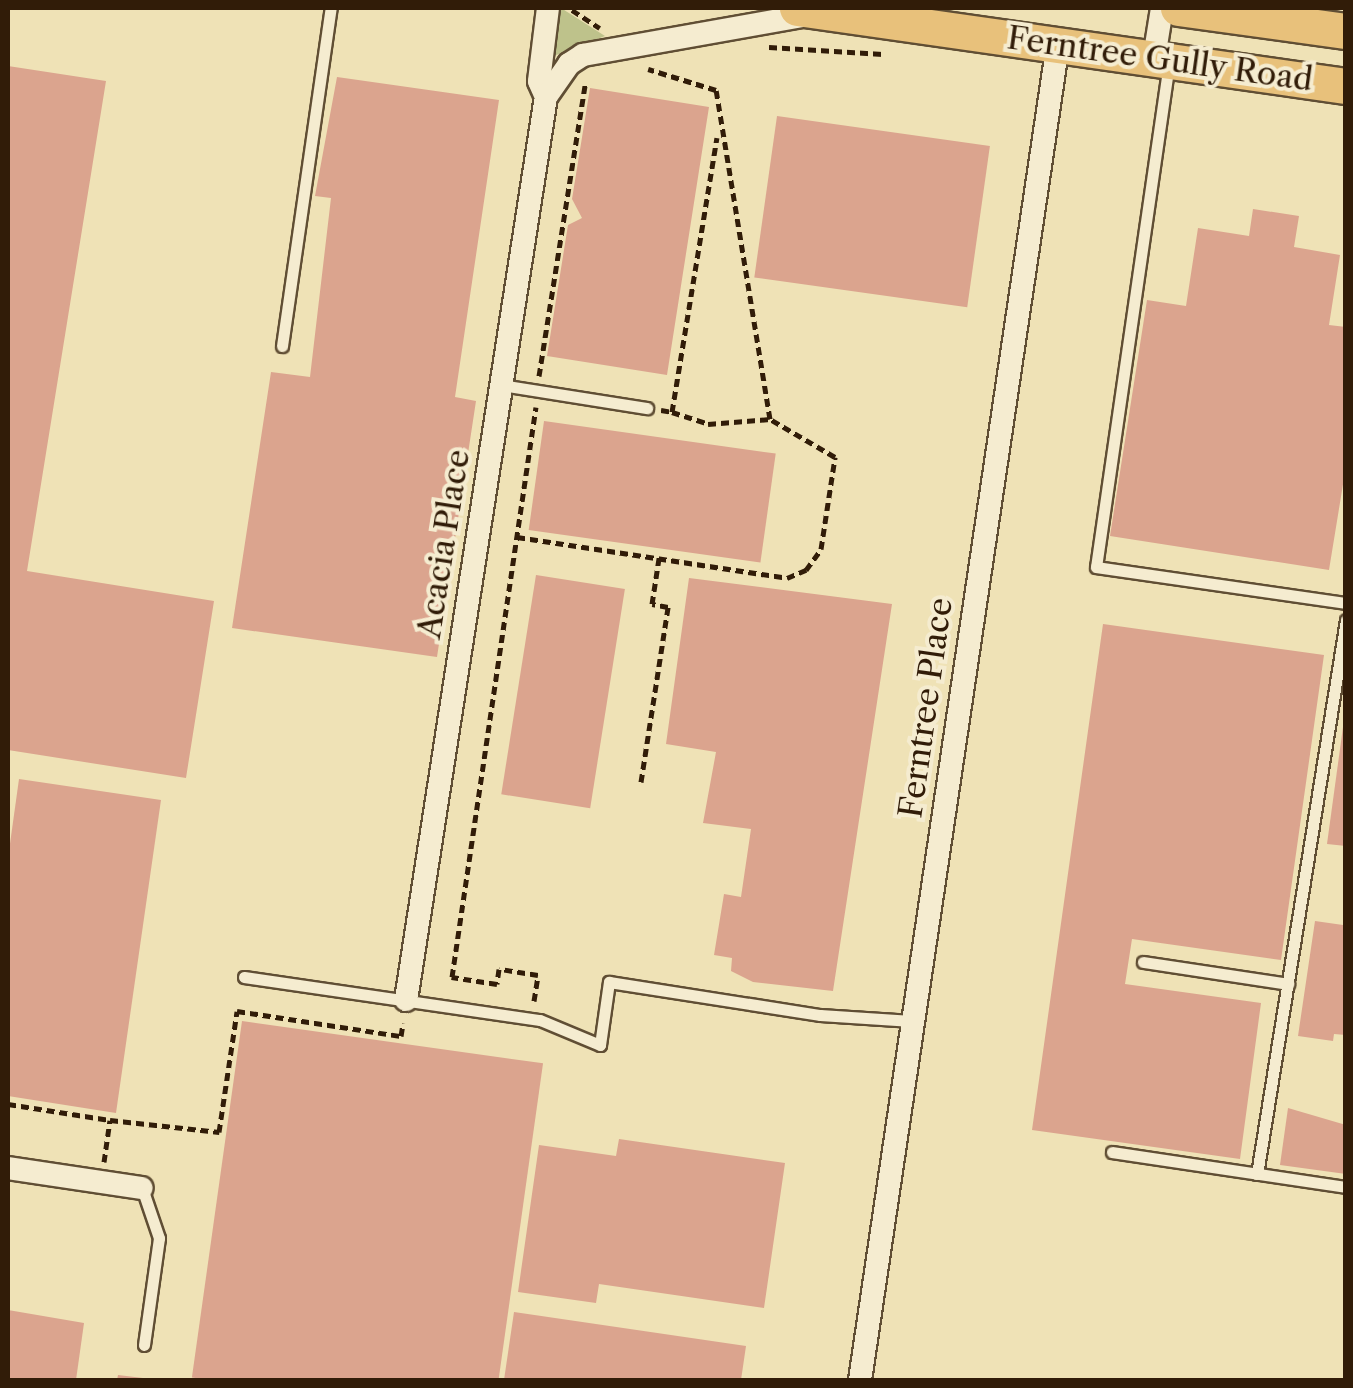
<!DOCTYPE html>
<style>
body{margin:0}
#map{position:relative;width:1353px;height:1388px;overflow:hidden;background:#efe2b6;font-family:"Libre Caslon Text",serif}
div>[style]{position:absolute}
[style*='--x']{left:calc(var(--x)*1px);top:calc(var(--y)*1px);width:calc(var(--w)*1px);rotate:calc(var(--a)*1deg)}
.green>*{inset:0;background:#bec28b}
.building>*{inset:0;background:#dba48e;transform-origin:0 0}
.path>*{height:5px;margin-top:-2.5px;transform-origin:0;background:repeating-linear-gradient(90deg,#311c08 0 8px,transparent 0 13px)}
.roads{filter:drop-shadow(2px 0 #604e34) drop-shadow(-2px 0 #604e34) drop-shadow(0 2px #604e34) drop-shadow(0 -2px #604e34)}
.lane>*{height:11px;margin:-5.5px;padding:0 5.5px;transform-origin:5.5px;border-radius:5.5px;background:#f5ecd0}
.street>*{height:22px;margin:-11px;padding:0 11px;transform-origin:11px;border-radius:11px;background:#f5ecd0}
.primary>*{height:35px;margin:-17.5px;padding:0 17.5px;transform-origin:17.5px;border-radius:17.5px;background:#e8c17b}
span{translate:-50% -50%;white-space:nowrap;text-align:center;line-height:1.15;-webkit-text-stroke:8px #f5ecd0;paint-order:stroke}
.street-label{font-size:32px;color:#311c08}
.frame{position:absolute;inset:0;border:10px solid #311c08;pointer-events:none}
</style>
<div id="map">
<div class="green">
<i style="clip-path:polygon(558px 8px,561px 8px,605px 36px,551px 57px)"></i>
</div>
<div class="building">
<i style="clip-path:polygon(8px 66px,106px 81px,27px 571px,214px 601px,186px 778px,8px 750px)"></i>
<i style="clip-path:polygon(337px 77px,499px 100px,455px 397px,476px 401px,437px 657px,232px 628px,271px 372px,310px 377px,331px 198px,315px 196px)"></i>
<i style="clip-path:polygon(590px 88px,709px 107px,667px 375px,547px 356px,568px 225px,582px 218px,572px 199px)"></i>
<i style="left:777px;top:116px;width:215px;height:163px;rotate:8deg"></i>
<i style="clip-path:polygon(1253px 209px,1299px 216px,1294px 247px,1340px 255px,1329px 325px,1346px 327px,1346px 466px,1329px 570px,1110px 536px,1147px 300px,1186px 306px,1198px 228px,1249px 236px)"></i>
<i style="left:544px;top:421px;width:234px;height:110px;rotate:8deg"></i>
<i style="left:536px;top:575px;width:90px;height:222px;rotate:9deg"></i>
<i style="clip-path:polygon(689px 578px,892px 604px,833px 991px,753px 982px,731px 971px,732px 958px,714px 955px,724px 894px,741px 897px,751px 829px,703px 823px,716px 752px,666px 744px)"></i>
<i style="clip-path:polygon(1103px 624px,1324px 655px,1281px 960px,1132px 939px,1125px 984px,1261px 1003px,1240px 1159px,1032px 1130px)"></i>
<i style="clip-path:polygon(1343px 727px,1346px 727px,1346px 846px,1327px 844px)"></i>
<i style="clip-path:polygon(19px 779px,161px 800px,116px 1113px,8px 1096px,8px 858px)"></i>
<i style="clip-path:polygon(1315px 921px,1343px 925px,1346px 934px,1346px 1035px,1334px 1034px,1333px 1041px,1298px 1036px)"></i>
<i style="left:242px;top:1021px;width:304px;height:360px;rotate:8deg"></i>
<i style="clip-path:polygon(1288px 1108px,1346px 1125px,1346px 1174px,1280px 1165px)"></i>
<i style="clip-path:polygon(619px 1139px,785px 1163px,764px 1308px,599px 1284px,596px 1303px,518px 1292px,539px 1145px,616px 1156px)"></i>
<i style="clip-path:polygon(8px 1310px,84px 1323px,76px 1380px,8px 1380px)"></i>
<i style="clip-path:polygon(514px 1312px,746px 1346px,741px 1380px,504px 1380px)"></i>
<i style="clip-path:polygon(118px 1375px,143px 1378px,142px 1380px,117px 1380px)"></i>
</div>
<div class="path">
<i style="--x:572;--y:10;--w:33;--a:33"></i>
<i style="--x:769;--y:47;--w:114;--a:3.5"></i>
<i style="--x:539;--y:376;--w:295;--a:-81"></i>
<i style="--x:661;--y:410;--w:11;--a:10"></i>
<i style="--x:672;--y:412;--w:278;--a:-80.7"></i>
<i style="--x:672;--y:412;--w:38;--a:18"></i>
<i style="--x:708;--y:424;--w:62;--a:-4.6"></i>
<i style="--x:517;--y:537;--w:273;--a:8.6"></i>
<i style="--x:787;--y:578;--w:21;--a:-23"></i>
<i style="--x:806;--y:570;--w:26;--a:-54"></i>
<i style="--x:821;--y:549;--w:93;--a:-81.3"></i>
<i style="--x:835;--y:457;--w:75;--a:-149.7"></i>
<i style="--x:770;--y:419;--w:333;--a:-99.3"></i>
<i style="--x:716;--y:90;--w:71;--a:-162.8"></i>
<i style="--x:641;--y:782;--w:177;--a:-81.2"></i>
<i style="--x:668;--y:607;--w:16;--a:-169"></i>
<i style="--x:652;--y:604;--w:47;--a:-81.3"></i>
<i style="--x:534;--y:1001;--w:26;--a:-81"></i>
<i style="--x:538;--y:975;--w:39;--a:-171"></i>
<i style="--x:499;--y:969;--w:15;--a:98"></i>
<i style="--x:497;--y:984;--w:46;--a:-171.2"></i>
<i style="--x:452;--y:977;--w:576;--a:-81.62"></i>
<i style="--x:8;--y:1104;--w:103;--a:8.9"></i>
<i style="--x:104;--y:1162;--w:42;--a:-81.9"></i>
<i style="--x:110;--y:1120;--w:110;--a:6.3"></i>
<i style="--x:219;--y:1132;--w:122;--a:-81.5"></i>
<i style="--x:237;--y:1011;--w:166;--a:8.7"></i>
<i style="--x:401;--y:1036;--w:13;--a:-81"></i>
</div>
<div class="roads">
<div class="lane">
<i style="--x:1169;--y:63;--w:509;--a:98.24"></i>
<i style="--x:1096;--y:567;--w:253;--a:8.2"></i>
<i style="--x:282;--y:346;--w:342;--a:-81.8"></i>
<i style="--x:501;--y:385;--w:148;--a:9"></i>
<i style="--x:1143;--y:962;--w:147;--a:8.6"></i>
<i style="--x:244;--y:977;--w:299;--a:8.3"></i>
<i style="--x:540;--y:1020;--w:65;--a:22.6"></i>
<i style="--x:600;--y:1045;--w:64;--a:-81.9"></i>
<i style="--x:609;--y:982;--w:214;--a:8.9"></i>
<i style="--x:820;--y:1015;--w:92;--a:3.7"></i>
<i style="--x:1112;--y:1152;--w:237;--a:8.5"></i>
<i style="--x:1257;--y:1174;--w:561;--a:-80.87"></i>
<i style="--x:142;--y:1188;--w:53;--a:71.2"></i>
<i style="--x:159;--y:1238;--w:108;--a:98"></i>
</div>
<div class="street">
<i style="--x:1154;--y:58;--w:51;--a:-80.9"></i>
<i style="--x:546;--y:97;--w:17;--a:-114"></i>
<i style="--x:539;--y:81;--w:74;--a:-83"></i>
<i style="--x:406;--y:1000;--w:914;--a:-81.19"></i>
<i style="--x:546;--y:97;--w:40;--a:-55.1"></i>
<i style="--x:569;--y:64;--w:17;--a:-33"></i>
<i style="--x:583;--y:55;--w:235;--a:-10.1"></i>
<i style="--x:8;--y:1168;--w:135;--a:8.5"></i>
<i style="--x:860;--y:1380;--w:1351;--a:-81.57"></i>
</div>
<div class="primary">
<i style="--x:797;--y:8;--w:555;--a:8.09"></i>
<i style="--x:1178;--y:8;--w:170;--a:7.8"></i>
</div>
</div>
<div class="street-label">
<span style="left:1160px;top:59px;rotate:8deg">Ferntree Gully Road</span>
<span style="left:444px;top:544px;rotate:-81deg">Acacia Place</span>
<span style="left:926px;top:708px;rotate:-82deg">Ferntree Place</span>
</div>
<div class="frame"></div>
</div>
